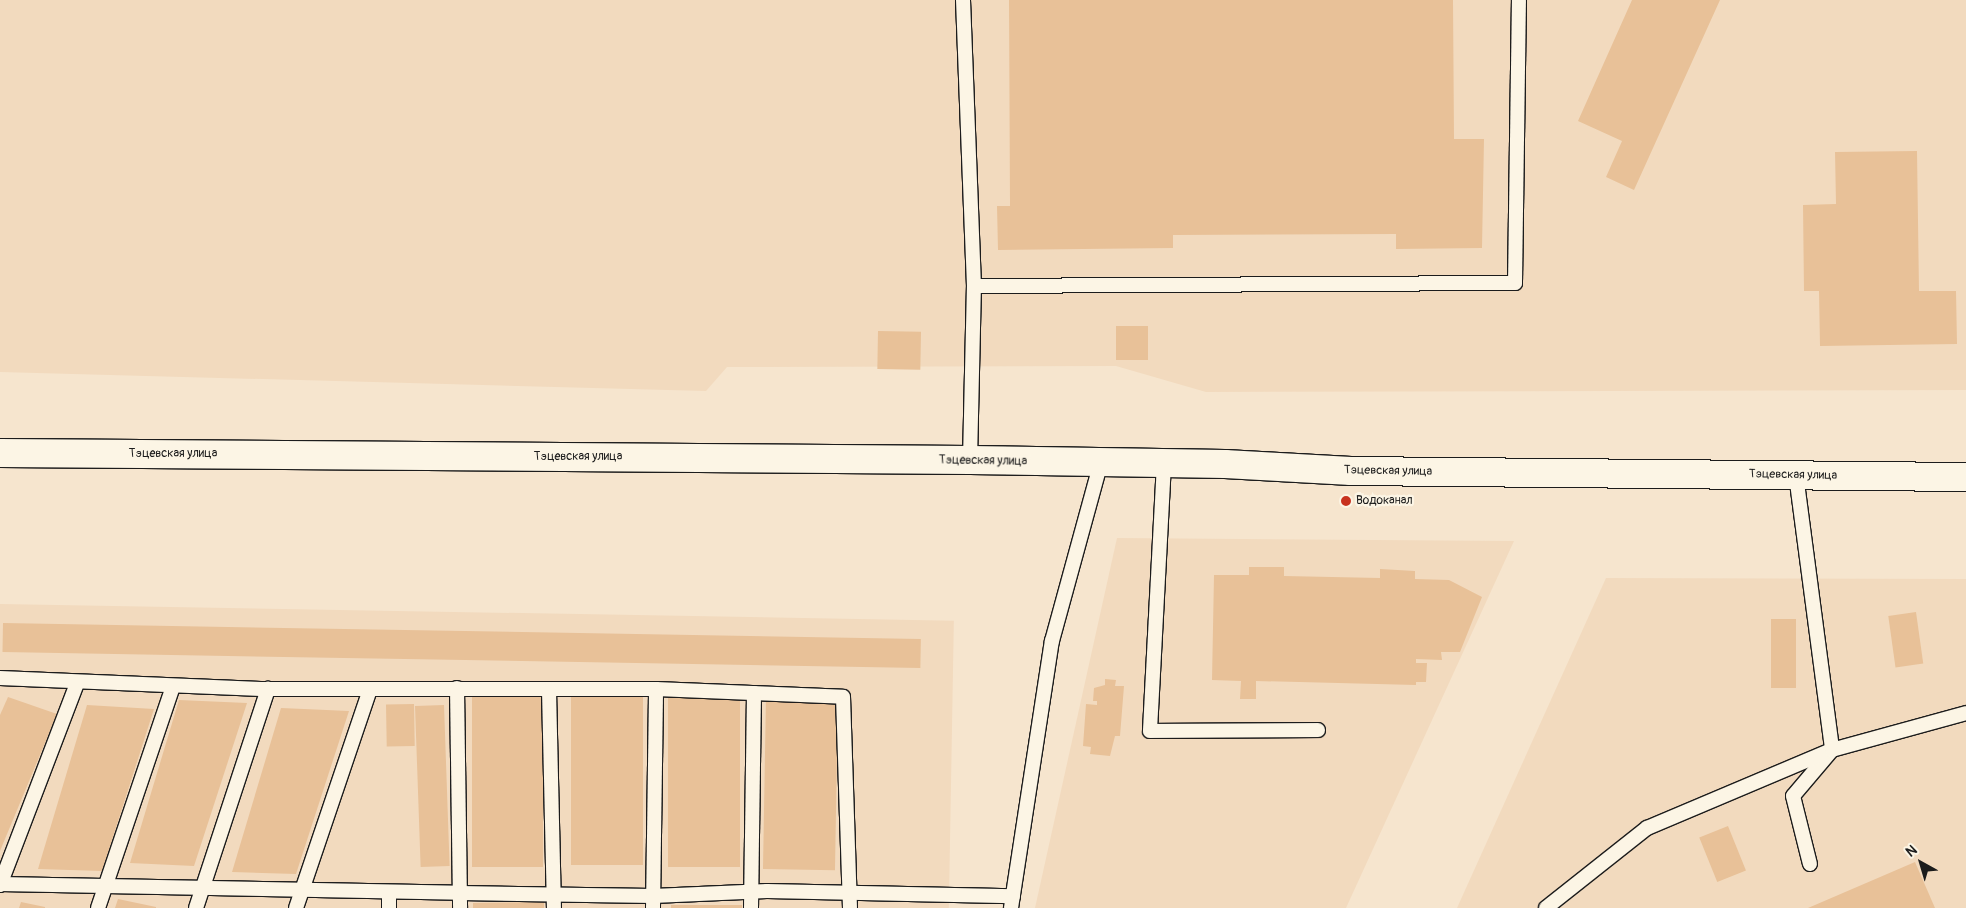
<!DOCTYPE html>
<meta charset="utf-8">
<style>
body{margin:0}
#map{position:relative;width:1966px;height:908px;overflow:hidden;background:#f6e5ce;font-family:Pangolin,sans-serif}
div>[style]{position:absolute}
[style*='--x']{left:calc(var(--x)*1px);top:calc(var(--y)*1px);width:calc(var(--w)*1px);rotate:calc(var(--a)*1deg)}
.built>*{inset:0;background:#f2dabe;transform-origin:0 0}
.building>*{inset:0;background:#e8c198;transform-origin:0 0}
.roads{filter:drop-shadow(1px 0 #1c1c1c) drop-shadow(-1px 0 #1c1c1c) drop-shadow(0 1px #1c1c1c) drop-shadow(0 -1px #1c1c1c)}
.lane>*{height:14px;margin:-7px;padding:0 7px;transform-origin:7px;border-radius:7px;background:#fcf5e5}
.secondary>*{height:28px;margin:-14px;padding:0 14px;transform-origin:14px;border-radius:14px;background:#fcf5e5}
.dots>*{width:14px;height:14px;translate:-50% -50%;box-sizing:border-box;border:2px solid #fcf5e5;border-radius:50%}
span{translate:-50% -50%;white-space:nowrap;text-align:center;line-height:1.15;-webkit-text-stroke:4.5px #fcf5e5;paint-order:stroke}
.street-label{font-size:12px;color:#1c1c1c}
.poi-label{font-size:12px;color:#1c1c1c}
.left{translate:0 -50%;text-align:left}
.north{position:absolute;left:1896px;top:838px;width:50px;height:50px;-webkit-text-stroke:4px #fcf5e5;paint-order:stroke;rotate:321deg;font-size:14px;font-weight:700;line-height:20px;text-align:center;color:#1c1c1c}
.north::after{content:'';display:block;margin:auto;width:18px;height:22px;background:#1c1c1c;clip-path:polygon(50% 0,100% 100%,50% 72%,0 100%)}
</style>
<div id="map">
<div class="built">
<i style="clip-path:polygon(0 0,1966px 0,1966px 390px,1206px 392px,1116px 366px,727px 367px,706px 391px,0 372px)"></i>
<i style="clip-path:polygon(1117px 538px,1514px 541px,1346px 908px,1035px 908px)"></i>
<i style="clip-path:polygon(1606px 578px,1966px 579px,1966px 908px,1457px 908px)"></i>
<i style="left:0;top:604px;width:954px;height:304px;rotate:1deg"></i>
</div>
<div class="building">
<i style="clip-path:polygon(1009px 0,1453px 0,1454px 139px,1484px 139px,1482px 248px,1396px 249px,1396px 234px,1173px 235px,1173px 248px,998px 250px,997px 206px,1010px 206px)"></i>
<i style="clip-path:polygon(1632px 0,1720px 0,1634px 190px,1606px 177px,1622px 141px,1578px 121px)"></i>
<i style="clip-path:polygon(1917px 151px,1919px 291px,1956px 291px,1957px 344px,1820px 346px,1819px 291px,1804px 291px,1803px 205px,1836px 204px,1835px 152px)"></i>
<i style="left:1148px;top:326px;width:34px;height:32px;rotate:90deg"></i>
<i style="left:878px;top:331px;width:43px;height:38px;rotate:1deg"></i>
<i style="clip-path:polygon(1249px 567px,1284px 567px,1284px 576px,1380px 578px,1380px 569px,1415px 571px,1415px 579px,1449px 580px,1482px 597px,1460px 652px,1441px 652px,1442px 660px,1416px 659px,1416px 663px,1427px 663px,1426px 682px,1416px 682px,1416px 685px,1256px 681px,1256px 699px,1240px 699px,1241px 681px,1212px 680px,1214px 575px,1249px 575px)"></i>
<i style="left:1916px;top:612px;width:52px;height:28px;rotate:82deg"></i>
<i style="left:1771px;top:619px;width:25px;height:69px"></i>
<i style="left:3px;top:623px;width:918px;height:29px;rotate:1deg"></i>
<i style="clip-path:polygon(1105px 679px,1116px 680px,1115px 686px,1124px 686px,1120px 736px,1115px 736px,1110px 756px,1090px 754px,1091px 747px,1083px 746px,1086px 704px,1097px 705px,1097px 701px,1093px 701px,1094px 688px,1105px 685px)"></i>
<i style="left:571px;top:693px;width:72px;height:172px"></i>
<i style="left:668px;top:694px;width:72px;height:173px"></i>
<i style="left:543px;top:695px;width:172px;height:71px;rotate:90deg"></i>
<i style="left:766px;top:696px;width:72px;height:173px;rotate:1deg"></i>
<i style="clip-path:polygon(8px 697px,57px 714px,0 851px,0 715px)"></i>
<i style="clip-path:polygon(179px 700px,247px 703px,194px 866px,130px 863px)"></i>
<i style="left:414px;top:704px;width:42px;height:28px;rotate:89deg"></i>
<i style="clip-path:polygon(87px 705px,154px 709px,102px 871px,38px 869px)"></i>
<i style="left:444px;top:705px;width:161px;height:29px;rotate:88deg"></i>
<i style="clip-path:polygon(281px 708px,349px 711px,296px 874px,232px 872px)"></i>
<i style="left:1728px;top:826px;width:48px;height:31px;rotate:68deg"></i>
<i style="clip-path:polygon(1915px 862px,1935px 908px,1808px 908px)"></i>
<i style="clip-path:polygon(118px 899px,156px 907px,156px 908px,115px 908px)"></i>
<i style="clip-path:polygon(21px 902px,45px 907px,45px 908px,19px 908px)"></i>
<i style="clip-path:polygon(544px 902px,544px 908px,473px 908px,473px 903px)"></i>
<i style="left:671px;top:905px;width:71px;height:3px"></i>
</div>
<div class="roads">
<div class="lane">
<i style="--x:963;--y:0;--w:286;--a:87.8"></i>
<i style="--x:970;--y:460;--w:174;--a:-88.7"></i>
<i style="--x:974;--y:286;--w:541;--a:-0.32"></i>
<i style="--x:1515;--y:283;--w:283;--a:-89.2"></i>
<i style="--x:1164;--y:463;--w:268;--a:93"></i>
<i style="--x:1150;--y:731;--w:168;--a:-0.3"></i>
<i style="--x:1796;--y:475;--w:277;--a:82.5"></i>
<i style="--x:1832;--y:750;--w:60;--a:130.3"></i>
<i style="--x:1793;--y:796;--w:70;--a:76"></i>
<i style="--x:0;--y:678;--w:261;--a:2.4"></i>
<i style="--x:261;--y:689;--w:395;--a:0"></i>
<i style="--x:656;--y:689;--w:187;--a:2.4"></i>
<i style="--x:843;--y:697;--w:211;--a:88.1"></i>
<i style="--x:457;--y:688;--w:220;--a:89.2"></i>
<i style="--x:549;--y:690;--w:218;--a:88.7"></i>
<i style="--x:0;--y:884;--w:460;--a:1.1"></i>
<i style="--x:460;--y:893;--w:193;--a:0.9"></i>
<i style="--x:653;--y:896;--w:114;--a:-2.5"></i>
<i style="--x:767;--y:891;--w:246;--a:1.2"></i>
<i style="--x:0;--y:885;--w:216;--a:-69.1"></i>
<i style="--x:98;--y:908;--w:234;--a:-71.3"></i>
<i style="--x:196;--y:908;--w:231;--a:-71.8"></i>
<i style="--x:296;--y:908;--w:231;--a:-71.3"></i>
<i style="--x:389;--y:908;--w:16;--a:-90"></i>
<i style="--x:653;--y:908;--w:219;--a:-89.2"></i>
<i style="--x:751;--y:908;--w:215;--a:-89.2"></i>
<i style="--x:1011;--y:908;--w:270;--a:-81.3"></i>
<i style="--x:1052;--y:641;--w:186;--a:-74.7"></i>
<i style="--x:1546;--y:908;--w:129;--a:-38.4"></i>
<i style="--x:1647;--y:828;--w:201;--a:-22.9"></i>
<i style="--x:1832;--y:750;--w:139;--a:-15.4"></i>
</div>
<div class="secondary">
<i style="--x:0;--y:453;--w:970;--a:0.41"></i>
<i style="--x:970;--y:460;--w:255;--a:0.9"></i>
<i style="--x:1225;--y:464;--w:126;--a:3.2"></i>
<i style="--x:1351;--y:471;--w:615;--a:0.56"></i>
</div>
</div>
<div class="dots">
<i style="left:1346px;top:501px;background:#c8321e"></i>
</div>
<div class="street-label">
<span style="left:173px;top:454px">Тэцевская улица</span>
<span style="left:578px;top:457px">Тэцевская улица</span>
<span style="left:983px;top:461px;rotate:1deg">Тэцевская улица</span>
<span style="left:1388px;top:471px;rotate:1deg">Тэцевская улица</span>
<span style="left:1793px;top:475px;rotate:1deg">Тэцевская улица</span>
</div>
<div class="poi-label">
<span class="left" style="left:1356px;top:501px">Водоканал</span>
</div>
<div class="north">N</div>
</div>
